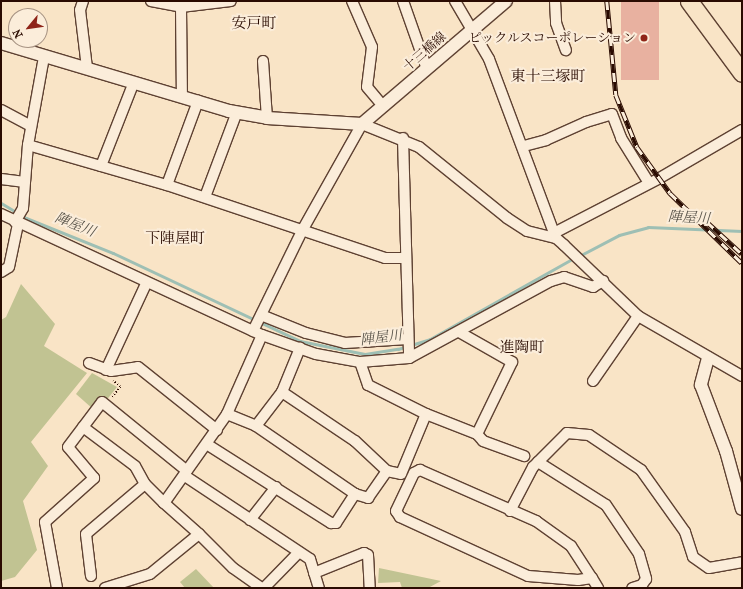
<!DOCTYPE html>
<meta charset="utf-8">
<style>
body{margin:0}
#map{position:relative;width:743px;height:589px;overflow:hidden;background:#f9e4c6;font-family:"IM FELL French Canon","Noto Serif JP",serif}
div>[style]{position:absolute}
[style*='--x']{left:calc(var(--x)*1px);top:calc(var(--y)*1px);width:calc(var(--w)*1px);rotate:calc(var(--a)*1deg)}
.green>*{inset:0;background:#c1c392}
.stream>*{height:3px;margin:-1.5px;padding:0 1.5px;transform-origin:1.5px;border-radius:1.5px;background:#9ebfb4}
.building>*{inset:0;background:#e8b1a0;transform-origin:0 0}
.path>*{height:1.5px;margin-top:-0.75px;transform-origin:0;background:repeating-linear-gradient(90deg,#2a0b01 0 1px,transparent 0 3px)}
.roads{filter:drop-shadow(1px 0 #5e4132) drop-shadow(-1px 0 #5e4132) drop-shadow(0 1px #5e4132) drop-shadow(0 -1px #5e4132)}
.minor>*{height:10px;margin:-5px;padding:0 5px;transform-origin:5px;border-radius:5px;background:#fbedda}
.tertiary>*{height:12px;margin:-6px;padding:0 6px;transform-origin:6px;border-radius:6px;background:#fbedda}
.trunk>*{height:17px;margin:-8.5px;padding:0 8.5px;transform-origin:8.5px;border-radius:8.5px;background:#f9e4c6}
.rail>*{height:4.5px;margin-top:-2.25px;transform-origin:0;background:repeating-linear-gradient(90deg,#fbedda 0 9px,#2a0b01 0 18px);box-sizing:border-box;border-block:1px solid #2a0b01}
.dots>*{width:11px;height:11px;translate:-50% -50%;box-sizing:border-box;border:2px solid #fbedda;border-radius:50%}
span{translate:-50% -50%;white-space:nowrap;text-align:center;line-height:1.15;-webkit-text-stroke:4px #fbedda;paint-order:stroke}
.poi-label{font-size:13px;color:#2a0b01}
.right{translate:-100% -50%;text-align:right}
.street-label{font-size:13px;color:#2a0b01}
.water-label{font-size:14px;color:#585349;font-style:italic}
.quarter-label{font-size:15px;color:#2a0b01}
.frame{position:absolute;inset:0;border:2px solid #2a0b01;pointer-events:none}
.north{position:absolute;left:8px;top:8px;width:40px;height:40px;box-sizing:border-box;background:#fbedda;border:1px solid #a79383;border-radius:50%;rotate:241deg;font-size:11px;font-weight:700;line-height:16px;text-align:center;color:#2a0b01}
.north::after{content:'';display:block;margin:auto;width:14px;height:18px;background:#8f2418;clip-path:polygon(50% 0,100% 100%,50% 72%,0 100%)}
</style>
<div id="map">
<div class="green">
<i style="clip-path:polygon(21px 284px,55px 324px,44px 346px,87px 373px,31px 442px,48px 466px,23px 501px,37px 550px,15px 577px,1px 581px,1px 320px,6px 317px)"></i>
<i style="clip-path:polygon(92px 373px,117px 387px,105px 402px,93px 409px,76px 394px)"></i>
<i style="clip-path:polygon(379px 568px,441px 581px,428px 588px,402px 588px,400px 582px,378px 583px)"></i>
<i style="clip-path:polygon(196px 569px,214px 588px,185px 588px,180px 582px)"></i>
</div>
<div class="stream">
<i style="--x:1;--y:203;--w:29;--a:31"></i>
<i style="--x:26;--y:218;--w:94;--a:21.9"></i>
<i style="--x:113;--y:253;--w:207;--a:25.2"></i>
<i style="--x:300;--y:341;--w:66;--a:11.3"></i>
<i style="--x:365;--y:354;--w:33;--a:-9"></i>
<i style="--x:398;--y:349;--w:34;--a:-17"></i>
<i style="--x:430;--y:339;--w:165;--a:-29.4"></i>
<i style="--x:579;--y:256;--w:45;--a:-27.7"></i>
<i style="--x:619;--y:235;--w:30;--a:-15"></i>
<i style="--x:648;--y:227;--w:94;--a:2.4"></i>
</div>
<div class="building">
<i style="left:621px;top:1px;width:38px;height:79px"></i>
</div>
<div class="path">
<i style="--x:112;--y:397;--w:13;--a:-51"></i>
<i style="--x:120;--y:387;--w:9;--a:-139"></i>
</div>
<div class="roads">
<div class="minor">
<i style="--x:83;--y:1;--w:9;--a:108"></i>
<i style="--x:80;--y:10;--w:58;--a:83.1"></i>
<i style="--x:151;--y:1;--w:31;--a:11"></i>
<i style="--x:181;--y:7;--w:50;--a:-6.8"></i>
<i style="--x:352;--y:1;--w:50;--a:66.5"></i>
<i style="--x:372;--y:47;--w:40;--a:97.1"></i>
<i style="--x:367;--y:87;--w:25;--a:50"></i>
<i style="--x:403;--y:1;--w:72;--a:70.6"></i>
<i style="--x:455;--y:1;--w:67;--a:59.6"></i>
<i style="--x:489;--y:59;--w:191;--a:69.5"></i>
<i style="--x:555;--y:1;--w:22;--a:87"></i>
<i style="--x:556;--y:23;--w:29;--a:70"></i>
<i style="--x:181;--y:7;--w:90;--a:89.4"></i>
<i style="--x:263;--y:61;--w:57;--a:86"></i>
<i style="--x:1;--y:110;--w:34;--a:28"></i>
<i style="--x:403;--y:138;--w:220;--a:88.4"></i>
<i style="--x:28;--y:145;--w:145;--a:16.1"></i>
<i style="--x:167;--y:185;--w:230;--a:18.5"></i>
<i style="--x:385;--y:258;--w:20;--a:0"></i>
<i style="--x:524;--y:146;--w:23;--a:-15"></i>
<i style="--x:546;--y:140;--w:44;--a:-24.2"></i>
<i style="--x:586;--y:122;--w:27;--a:-17"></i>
<i style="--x:612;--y:114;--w:26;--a:69"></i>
<i style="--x:621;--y:138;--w:53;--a:58.1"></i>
<i style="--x:101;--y:166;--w:90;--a:-68.6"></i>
<i style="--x:1;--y:179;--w:24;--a:7"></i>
<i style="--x:167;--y:185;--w:90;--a:-69.7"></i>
<i style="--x:205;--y:197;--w:91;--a:-69.4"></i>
<i style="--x:1;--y:214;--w:288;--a:24.9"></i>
<i style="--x:262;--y:335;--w:57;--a:19.4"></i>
<i style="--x:316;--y:354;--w:45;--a:10.3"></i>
<i style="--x:360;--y:362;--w:49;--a:-4.7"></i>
<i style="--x:409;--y:358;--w:162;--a:-28.5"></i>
<i style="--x:551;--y:281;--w:14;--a:-17"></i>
<i style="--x:564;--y:277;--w:31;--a:19"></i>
<i style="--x:593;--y:287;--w:12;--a:-31"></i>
<i style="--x:15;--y:222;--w:16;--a:-60"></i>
<i style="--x:23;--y:208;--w:63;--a:-85.5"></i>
<i style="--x:28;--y:145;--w:89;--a:-79.7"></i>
<i style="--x:554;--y:233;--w:117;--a:-27.4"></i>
<i style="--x:658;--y:179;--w:97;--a:-30.3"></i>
<i style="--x:1;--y:272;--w:9;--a:-32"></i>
<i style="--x:9;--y:267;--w:44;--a:-78.2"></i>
<i style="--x:261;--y:315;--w:48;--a:21.8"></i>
<i style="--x:306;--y:333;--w:40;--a:14.4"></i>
<i style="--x:345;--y:343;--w:63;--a:-3.6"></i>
<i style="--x:253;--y:331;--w:114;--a:-63.9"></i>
<i style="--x:303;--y:229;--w:120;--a:-60.7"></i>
<i style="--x:362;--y:124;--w:61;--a:22"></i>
<i style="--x:419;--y:147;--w:113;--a:38.9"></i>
<i style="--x:507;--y:218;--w:24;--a:33"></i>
<i style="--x:527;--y:231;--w:30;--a:14"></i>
<i style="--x:556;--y:238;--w:11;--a:41"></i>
<i style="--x:564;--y:245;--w:103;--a:43.8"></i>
<i style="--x:638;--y:316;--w:120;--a:30"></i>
<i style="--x:459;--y:332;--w:61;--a:29.5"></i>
<i style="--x:512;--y:362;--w:80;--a:115.9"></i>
<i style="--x:89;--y:363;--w:23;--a:20"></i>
<i style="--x:111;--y:371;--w:27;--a:-8"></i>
<i style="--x:138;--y:367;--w:101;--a:38.6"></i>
<i style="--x:106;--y:370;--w:95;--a:-65.1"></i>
<i style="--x:593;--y:381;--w:79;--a:-55.3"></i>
<i style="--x:282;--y:392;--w:88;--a:33.9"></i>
<i style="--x:355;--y:441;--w:44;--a:43.2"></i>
<i style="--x:227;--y:414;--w:31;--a:22"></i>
<i style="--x:256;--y:426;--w:120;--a:34.5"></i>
<i style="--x:355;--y:494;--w:14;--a:17"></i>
<i style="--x:368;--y:498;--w:33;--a:-55"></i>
<i style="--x:387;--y:471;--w:14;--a:12"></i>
<i style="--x:401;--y:474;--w:65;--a:-67.4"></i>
<i style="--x:426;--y:414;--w:65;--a:-153.4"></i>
<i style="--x:368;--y:385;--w:24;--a:-109"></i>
<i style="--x:426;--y:414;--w:55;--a:21.4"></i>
<i style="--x:477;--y:434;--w:9;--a:49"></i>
<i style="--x:483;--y:441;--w:44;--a:20.1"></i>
<i style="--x:256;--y:426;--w:43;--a:-52.6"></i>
<i style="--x:282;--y:392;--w:48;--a:-67.8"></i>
<i style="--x:83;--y:427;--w:65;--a:36.9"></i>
<i style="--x:135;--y:466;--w:21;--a:61"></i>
<i style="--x:145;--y:484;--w:27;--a:45"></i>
<i style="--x:208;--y:445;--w:146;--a:32.4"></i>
<i style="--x:331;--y:523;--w:5;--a:0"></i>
<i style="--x:336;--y:523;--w:35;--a:-57"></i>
<i style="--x:538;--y:462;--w:80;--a:32.3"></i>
<i style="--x:606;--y:505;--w:59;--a:56"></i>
<i style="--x:639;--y:554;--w:26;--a:74"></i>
<i style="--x:646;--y:579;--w:7;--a:124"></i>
<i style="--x:642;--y:585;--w:10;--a:163"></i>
<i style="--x:185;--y:476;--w:150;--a:33.6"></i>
<i style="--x:310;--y:559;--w:30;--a:73"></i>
<i style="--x:510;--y:511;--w:50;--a:-62.4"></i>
<i style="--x:533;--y:467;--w:48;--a:-45"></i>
<i style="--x:567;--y:433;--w:22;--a:5"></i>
<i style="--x:589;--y:435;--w:63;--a:33.9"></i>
<i style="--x:641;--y:470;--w:76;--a:54.6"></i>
<i style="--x:685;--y:532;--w:26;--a:72"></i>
<i style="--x:693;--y:557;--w:19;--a:35"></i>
<i style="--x:709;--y:568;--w:34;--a:-10"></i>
<i style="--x:250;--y:520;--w:42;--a:-51.8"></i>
<i style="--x:199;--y:534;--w:48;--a:45"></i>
<i style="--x:233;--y:568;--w:35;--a:35"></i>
<i style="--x:314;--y:573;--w:54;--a:-21.8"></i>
<i style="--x:364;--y:553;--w:4;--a:27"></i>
<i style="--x:368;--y:555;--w:33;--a:87"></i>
<i style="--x:91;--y:576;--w:42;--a:-96.8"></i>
<i style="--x:86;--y:534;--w:77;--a:-40.3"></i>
<i style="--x:592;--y:578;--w:14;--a:172"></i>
<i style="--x:578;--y:580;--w:50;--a:-175.4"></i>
<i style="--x:528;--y:576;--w:141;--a:-155.3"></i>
<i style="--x:400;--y:517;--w:7;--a:-124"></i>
<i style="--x:396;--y:511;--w:42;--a:-64.7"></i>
<i style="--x:414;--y:473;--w:7;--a:-27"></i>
<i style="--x:420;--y:470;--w:127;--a:23.7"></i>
<i style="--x:536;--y:521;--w:43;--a:35.5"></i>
<i style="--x:571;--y:546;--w:38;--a:57"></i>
<i style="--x:592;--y:578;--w:12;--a:59"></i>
<i style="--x:57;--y:588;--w:67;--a:-100.3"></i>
<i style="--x:45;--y:522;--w:66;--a:-41.9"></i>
<i style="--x:94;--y:478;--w:40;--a:-130"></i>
<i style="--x:68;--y:447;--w:56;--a:-52.9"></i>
<i style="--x:102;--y:402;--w:109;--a:39.1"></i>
<i style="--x:105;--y:588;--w:47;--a:-17.3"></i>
<i style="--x:150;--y:574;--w:63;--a:-39.2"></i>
<i style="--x:199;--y:534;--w:47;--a:-138.5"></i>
<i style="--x:164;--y:503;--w:109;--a:-54.7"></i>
<i style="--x:227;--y:414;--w:86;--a:-66.1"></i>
<i style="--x:264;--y:588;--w:50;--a:-45.8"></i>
</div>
<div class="tertiary">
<i style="--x:1;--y:43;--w:238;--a:16.6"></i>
<i style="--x:229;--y:111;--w:39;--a:10"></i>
<i style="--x:267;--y:118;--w:95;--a:3.6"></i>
<i style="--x:362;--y:124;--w:189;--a:-40.5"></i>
<i style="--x:708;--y:358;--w:28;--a:105"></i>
<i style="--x:701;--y:385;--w:71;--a:69.3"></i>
<i style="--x:726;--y:451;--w:60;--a:74.6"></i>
</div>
<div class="trunk">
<i style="--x:689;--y:1;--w:89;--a:53.6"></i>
</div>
</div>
<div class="rail">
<i style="--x:607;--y:1;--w:94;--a:84.5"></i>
<i style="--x:616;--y:95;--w:56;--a:68"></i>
<i style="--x:637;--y:147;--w:57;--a:54.3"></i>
<i style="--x:670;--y:193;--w:100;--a:44.2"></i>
<i style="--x:707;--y:222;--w:47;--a:42.4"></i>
</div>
<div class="dots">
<i style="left:644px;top:38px;background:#8f2418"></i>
</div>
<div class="poi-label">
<span class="right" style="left:636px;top:38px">ピックルスコーポレーション</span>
</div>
<div class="street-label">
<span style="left:425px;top:52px;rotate:-41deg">十三橋線</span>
</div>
<div class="water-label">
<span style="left:689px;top:218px;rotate:3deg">陣屋川</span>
<span style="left:75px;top:225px;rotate:22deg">陣屋川</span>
<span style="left:381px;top:338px;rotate:-7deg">陣屋川</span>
</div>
<div class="quarter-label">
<span style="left:254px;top:24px">安戸町</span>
<span style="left:548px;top:77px">東十三塚町</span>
<span style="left:175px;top:239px">下陣屋町</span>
<span style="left:522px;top:348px">進陶町</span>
</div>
<div class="frame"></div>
<div class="north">N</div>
</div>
